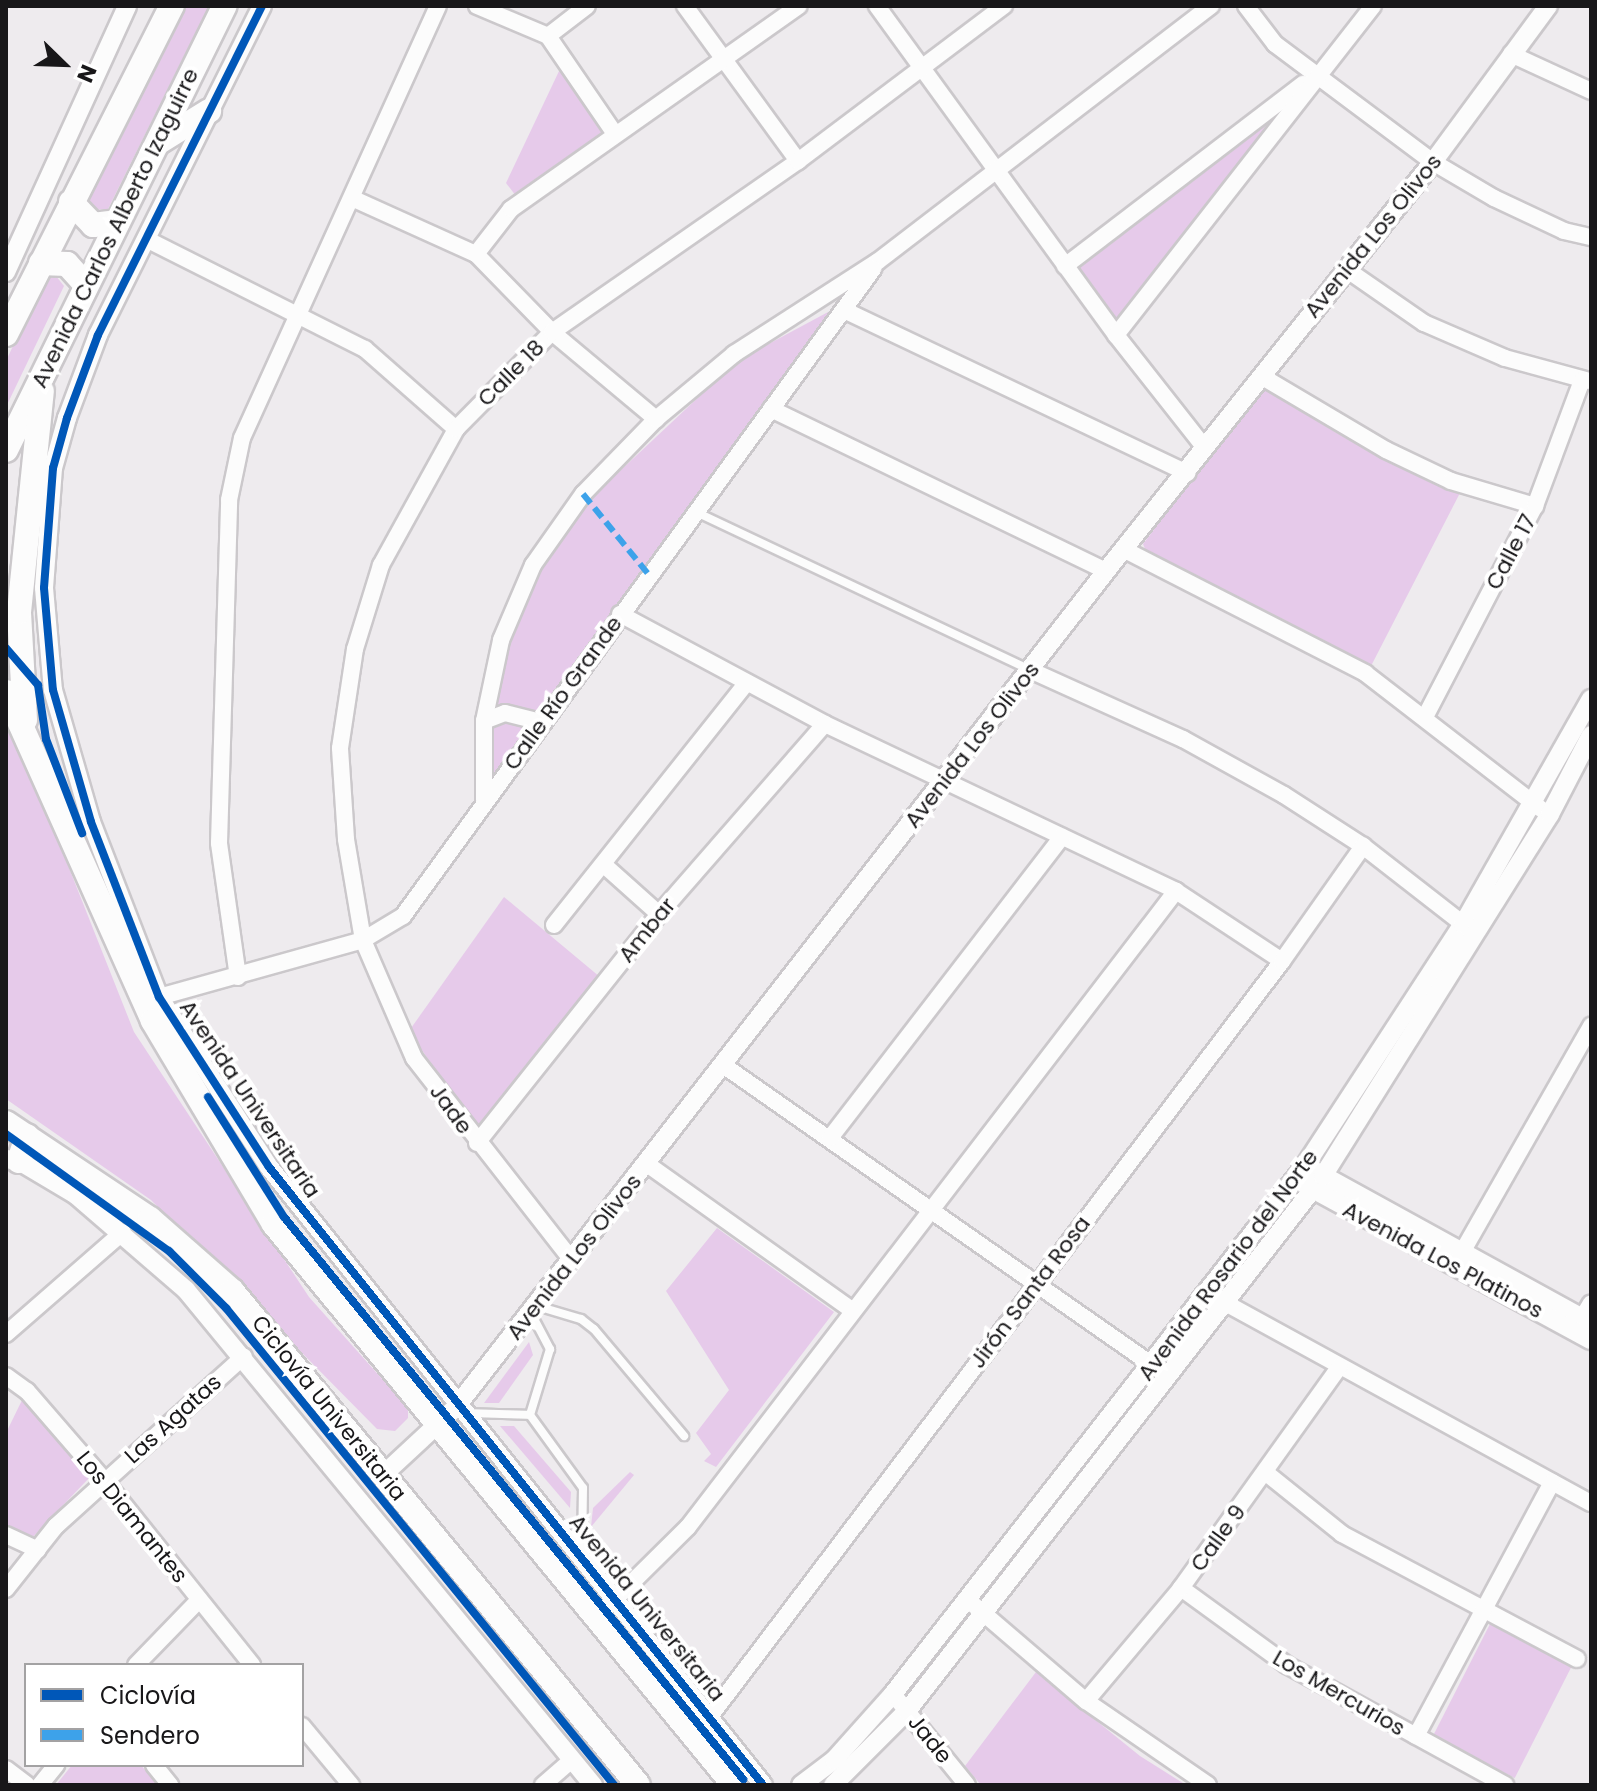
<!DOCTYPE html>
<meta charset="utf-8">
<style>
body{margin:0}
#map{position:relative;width:1597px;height:1791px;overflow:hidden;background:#eeebee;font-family:Poppins,sans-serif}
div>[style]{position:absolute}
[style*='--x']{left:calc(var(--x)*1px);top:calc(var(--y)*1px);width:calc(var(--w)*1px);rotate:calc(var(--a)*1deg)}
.green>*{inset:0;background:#e6caea;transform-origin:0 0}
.roads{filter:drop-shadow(2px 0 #cbc8cb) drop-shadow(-2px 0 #cbc8cb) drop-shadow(0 2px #cbc8cb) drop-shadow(0 -2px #cbc8cb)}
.service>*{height:8px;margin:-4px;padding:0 4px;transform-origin:4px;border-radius:4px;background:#fcfcfc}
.minor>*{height:16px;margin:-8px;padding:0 8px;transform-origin:8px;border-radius:8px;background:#fcfcfc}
.tertiary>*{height:18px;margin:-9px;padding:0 9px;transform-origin:9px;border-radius:9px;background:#fcfcfc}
.primary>*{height:24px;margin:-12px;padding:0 12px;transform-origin:12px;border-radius:12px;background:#fcfcfc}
.quiet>*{height:6px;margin-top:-3px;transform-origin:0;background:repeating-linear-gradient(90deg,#3da2ea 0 12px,transparent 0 18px)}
.cycleway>*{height:8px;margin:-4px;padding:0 4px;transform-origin:4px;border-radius:4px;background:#0057b8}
span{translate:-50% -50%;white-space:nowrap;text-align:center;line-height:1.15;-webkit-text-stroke:8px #fff;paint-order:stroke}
.street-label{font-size:22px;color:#181719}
.frame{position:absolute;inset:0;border:8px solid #181719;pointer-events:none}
.legend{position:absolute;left:24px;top:1663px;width:280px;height:104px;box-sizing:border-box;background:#fff;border:2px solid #a3a2a3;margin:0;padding:10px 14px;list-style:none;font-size:24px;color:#181719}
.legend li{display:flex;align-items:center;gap:16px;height:40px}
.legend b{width:40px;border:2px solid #a3a2a3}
.north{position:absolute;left:24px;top:24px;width:80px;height:80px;-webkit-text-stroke:6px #fff;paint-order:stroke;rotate:113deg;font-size:22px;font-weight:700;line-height:32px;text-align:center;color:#181719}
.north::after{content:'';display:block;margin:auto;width:28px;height:36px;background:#181719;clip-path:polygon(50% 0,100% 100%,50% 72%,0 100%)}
</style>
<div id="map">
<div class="green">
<i style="clip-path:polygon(183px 6px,209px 6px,108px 209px,93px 210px,86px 201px)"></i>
<i style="clip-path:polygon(560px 69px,607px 135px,516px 196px,506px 183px)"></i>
<i style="clip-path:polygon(1268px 118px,1274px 130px,1118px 327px,1074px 266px)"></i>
<i style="clip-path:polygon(56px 276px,64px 286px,6px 407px,6px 361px,44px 279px)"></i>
<i style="clip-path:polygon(843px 304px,492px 780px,492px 713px,508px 640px,545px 562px,589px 500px,737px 361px)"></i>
<i style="clip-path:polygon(1269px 388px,1335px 432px,1461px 491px,1370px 668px,1149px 559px,1143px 544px,1260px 390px)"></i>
<i style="clip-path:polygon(6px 709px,134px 1032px,309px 1297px,408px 1408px,408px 1418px,395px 1431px,377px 1429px,151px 1200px,6px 1099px)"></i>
<i style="clip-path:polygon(504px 897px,600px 977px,477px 1132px,409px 1031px)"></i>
<i style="clip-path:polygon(717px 1228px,834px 1312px,716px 1467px,704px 1461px,711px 1454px,696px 1433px,729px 1390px,666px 1291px)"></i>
<i style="clip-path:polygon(529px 1342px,533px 1355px,499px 1403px,484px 1403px)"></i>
<i style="clip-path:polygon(24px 1396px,90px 1477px,29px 1541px,6px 1530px,6px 1433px)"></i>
<i style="clip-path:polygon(500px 1426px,514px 1426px,571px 1492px,570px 1508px)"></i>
<i style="clip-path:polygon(630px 1472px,634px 1475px,591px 1527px,593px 1508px)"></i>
<i style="left:1490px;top:1624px;width:92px;height:126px;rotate:27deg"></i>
<i style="clip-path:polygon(1036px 1672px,1140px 1756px,1186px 1785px,981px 1785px,965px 1766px)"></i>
<i style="clip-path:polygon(72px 1765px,141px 1765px,157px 1785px,56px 1785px)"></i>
</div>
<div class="roads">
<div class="service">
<i style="--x:696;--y:512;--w:369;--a:25.3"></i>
<i style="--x:537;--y:1306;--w:46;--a:16.5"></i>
<i style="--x:581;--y:1319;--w:16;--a:38"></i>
<i style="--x:594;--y:1329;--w:140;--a:49.9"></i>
<i style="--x:531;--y:1313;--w:41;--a:62.2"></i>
<i style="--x:550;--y:1349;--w:69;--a:106.9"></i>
<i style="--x:530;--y:1415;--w:90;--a:54"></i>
<i style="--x:583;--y:1488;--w:67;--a:90.9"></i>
<i style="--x:467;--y:1413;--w:63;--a:1.8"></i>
</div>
<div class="minor">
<i style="--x:477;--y:6;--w:77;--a:22.9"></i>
<i style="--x:548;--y:36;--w:119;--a:55.6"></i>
<i style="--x:685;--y:6;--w:192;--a:53.9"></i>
<i style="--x:877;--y:6;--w:407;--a:54"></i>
<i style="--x:1116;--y:335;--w:144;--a:51.8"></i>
<i style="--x:1246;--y:6;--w:48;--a:52.7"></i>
<i style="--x:1275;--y:44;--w:197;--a:36.8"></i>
<i style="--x:1433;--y:162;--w:71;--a:30.5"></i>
<i style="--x:1494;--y:198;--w:77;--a:25.2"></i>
<i style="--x:1564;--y:231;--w:28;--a:13"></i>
<i style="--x:548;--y:36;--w:49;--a:-37.6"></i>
<i style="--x:1511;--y:54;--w:88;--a:24.8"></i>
<i style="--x:354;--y:199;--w:134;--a:24.3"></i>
<i style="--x:476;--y:254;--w:109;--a:45.7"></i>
<i style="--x:552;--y:332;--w:136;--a:39.9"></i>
<i style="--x:146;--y:239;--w:245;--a:26.7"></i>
<i style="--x:365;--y:349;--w:121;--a:41.3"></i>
<i style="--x:476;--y:254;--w:57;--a:-52.1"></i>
<i style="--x:511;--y:209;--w:352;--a:-35.2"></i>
<i style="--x:1065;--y:266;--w:300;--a:-37.4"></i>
<i style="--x:1346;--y:269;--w:95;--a:34.7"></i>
<i style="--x:1424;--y:323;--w:88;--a:23.4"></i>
<i style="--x:1505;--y:358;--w:87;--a:15.3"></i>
<i style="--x:846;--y:311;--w:378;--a:25.4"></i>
<i style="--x:1116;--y:335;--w:417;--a:-52"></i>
<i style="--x:1261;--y:376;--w:145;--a:30.6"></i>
<i style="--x:1386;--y:450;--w:72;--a:25.5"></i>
<i style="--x:1451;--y:481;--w:88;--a:16.6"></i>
<i style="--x:771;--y:409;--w:372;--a:25.8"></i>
<i style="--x:1125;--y:550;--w:270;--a:27.1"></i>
<i style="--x:1365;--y:673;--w:222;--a:37.7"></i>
<i style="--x:620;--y:614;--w:233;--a:28.2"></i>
<i style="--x:825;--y:724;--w:389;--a:25.4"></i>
<i style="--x:1176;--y:891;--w:127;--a:33.4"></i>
<i style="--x:1030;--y:670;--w:168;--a:24.3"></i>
<i style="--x:1183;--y:739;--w:115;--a:29"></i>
<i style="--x:1284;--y:795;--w:94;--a:32.8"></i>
<i style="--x:1363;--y:846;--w:137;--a:37.9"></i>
<i style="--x:1425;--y:717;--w:238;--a:-62.5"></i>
<i style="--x:1535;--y:506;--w:134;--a:-69.5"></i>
<i style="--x:484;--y:721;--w:22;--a:-21"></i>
<i style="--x:505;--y:713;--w:37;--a:14"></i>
<i style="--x:484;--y:800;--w:79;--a:-90"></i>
<i style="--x:484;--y:721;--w:83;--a:-78.1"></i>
<i style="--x:501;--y:640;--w:82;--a:-66.9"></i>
<i style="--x:533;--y:565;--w:87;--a:-54.8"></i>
<i style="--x:583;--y:494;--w:105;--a:-45.8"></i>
<i style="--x:656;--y:419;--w:102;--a:-39.8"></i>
<i style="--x:734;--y:354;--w:170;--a:-32.8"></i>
<i style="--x:877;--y:262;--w:421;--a:-37.5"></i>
<i style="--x:603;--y:864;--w:75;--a:41.8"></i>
<i style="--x:554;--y:925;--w:310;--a:-51.5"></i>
<i style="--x:238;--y:977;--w:135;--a:-98.1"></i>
<i style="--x:219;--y:843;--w:343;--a:-88.3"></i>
<i style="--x:229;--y:500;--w:63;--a:-78.2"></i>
<i style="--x:242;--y:438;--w:474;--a:-65.6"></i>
<i style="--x:159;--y:997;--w:212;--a:-15.6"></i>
<i style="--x:363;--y:940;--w:47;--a:-31"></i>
<i style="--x:403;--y:916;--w:800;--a:-54"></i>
<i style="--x:723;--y:1065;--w:543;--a:34.95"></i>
<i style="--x:830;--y:1138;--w:380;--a:-52.4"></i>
<i style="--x:477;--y:1143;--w:293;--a:-51.5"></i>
<i style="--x:659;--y:914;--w:252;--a:-48.9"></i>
<i style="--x:647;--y:1164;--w:252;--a:35.5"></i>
<i style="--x:571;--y:1259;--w:255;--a:-128"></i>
<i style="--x:414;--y:1058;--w:129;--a:-113.4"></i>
<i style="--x:363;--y:940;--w:102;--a:-99.6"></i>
<i style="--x:346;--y:839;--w:91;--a:-93.8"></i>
<i style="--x:340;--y:748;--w:100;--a:-81.4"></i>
<i style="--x:355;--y:649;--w:88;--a:-72.8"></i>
<i style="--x:381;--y:565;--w:155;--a:-61.1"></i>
<i style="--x:456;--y:429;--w:136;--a:-45.3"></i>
<i style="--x:552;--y:332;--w:300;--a:-34.8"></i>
<i style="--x:798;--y:161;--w:258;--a:-37"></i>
<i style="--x:1457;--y:1261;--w:271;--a:-60.3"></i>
<i style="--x:1209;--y:1294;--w:435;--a:28.7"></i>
<i style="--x:1582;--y:1318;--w:17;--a:-59"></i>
<i style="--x:6;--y:1334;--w:155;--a:-41.1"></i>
<i style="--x:6;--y:1376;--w:26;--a:36"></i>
<i style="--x:27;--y:1391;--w:118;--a:49.1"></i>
<i style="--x:104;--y:1480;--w:237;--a:51.3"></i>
<i style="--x:1265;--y:1472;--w:99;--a:38.8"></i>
<i style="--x:1342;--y:1534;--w:266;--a:28"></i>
<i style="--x:6;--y:1535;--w:35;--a:25"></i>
<i style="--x:1181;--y:1588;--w:131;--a:36"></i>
<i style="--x:1287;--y:1665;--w:249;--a:28.8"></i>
<i style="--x:6;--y:1589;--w:80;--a:-51.6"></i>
<i style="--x:56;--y:1526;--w:253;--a:-42.1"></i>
<i style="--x:968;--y:1600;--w:155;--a:40.6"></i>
<i style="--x:1086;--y:1701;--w:148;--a:34.5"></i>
<i style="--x:597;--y:1617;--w:128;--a:-44.7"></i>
<i style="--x:688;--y:1527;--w:802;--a:-52.5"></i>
<i style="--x:136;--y:1665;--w:91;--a:-45.9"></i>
<i style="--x:893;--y:1694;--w:117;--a:50.9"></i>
<i style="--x:1086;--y:1701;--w:148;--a:-49.9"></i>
<i style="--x:1181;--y:1588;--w:272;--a:-54.4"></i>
<i style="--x:302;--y:1726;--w:77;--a:50.3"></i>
<i style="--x:690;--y:1732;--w:27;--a:-39"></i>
<i style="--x:711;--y:1715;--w:946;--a:-52.86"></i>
<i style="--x:1282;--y:961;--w:141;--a:-54.8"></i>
<i style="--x:1416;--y:1736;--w:288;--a:-61.8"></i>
<i style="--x:154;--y:1765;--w:26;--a:51"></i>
<i style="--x:6;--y:1769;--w:26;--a:37"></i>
<i style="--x:40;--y:1785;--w:26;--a:-51"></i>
<i style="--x:543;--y:1785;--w:38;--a:-41"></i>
</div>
<div class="tertiary">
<i style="--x:262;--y:6;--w:368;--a:116.5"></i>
<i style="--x:98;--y:335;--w:89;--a:110.5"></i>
<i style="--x:67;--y:418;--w:52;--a:105.6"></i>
<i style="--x:53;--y:468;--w:120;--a:94.3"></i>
<i style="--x:44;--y:588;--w:102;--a:85"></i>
<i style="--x:53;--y:690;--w:137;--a:73.9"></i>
<i style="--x:91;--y:822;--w:188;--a:68.8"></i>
<i style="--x:159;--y:997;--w:202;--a:57.1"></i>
<i style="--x:269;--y:1167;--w:791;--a:51.36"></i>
<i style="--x:6;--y:272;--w:292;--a:-65.5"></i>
<i style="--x:6;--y:1159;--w:13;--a:9"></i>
<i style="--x:19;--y:1161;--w:66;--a:30.8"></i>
<i style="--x:76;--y:1195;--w:145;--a:40.8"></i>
<i style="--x:186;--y:1290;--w:641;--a:50.57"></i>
<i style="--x:1313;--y:1170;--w:317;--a:28.8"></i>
<i style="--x:1305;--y:1185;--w:325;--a:28.5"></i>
<i style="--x:384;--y:1474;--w:98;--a:-42.9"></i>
<i style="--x:456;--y:1407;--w:1059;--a:-52.13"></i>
<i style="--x:1106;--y:571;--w:524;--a:-51.36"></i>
<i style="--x:1433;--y:162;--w:194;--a:-53.6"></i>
<i style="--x:801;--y:1785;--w:41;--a:-37.1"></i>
<i style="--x:834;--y:1760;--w:89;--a:-48.2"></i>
<i style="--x:893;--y:1694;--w:670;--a:-52.03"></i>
<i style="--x:1305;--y:1166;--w:289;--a:-56.9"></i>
<i style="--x:1463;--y:924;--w:259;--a:-60.4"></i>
<i style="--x:833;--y:1785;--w:105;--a:-45"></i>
<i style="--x:907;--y:1711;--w:678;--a:-52.13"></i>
<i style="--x:1323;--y:1176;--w:427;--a:-57.9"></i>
<i style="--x:1550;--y:814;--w:89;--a:-62.6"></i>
</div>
<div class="primary">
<i style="--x:159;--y:142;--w:59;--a:-31.8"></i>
<i style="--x:71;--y:202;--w:32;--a:46"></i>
<i style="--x:93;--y:225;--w:25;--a:-7"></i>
<i style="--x:41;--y:263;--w:26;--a:2"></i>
<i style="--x:67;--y:264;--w:28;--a:48"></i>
<i style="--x:6;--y:334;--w:368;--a:-63.2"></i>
<i style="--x:6;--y:450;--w:495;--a:-63.8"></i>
<i style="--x:6;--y:692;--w:360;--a:65.9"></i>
<i style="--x:153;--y:1021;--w:236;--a:59.2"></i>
<i style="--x:274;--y:1224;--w:725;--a:50.65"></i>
<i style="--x:25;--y:720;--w:108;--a:-93.2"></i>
<i style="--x:19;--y:612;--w:222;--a:-84.1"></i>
<i style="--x:6;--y:1123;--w:173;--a:33.7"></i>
<i style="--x:150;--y:1219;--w:109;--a:41.3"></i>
<i style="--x:232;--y:1291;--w:639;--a:50.58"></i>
<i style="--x:19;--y:1161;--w:26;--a:-72"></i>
</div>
</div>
<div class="quiet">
<i style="--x:583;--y:494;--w:104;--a:50.8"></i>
</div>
<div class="cycleway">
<i style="--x:262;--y:6;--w:368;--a:116.5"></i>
<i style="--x:98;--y:335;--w:89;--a:110.5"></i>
<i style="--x:67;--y:418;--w:52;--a:105.6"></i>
<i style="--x:53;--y:468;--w:120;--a:94.3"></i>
<i style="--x:44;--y:588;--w:102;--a:85"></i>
<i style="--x:53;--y:690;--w:137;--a:73.9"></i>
<i style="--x:91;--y:822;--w:188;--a:68.8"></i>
<i style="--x:159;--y:997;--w:202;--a:57.1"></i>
<i style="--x:269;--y:1167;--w:791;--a:51.36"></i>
<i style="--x:6;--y:648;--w:49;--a:49.1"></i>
<i style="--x:38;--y:685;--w:55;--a:81.6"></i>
<i style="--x:46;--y:739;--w:101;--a:69"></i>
<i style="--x:208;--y:1097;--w:142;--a:57.7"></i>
<i style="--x:284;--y:1217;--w:726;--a:50.76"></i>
<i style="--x:6;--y:1134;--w:201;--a:35.7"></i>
<i style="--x:169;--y:1251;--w:81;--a:45"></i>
<i style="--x:226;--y:1308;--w:615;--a:50.87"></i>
</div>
<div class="street-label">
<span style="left:115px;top:228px;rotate:-64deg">Avenida Carlos Alberto Izaguirre</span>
<span style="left:1373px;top:236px;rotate:-51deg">Avenida Los Olivos</span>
<span style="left:511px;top:373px;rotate:-45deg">Calle 18</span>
<span style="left:1511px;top:552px;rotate:-62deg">Calle 17</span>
<span style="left:563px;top:693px;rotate:-54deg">Calle Río Grande</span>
<span style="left:972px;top:745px;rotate:-52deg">Avenida Los Olivos</span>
<span style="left:647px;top:930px;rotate:-51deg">Ambar</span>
<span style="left:250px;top:1099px;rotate:56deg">Avenida Universitaria</span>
<span style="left:451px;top:1109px;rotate:54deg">Jade</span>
<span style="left:574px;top:1257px;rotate:-52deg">Avenida Los Olivos</span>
<span style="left:1443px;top:1260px;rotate:28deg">Avenida Los Platinos</span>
<span style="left:1228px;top:1265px;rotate:-53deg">Avenida Rosario del Norte</span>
<span style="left:1030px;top:1292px;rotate:-53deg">Jirón Santa Rosa</span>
<span style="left:329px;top:1408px;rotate:51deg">Ciclovía Universitaria</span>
<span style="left:173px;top:1419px;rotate:-42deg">Las Agatas</span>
<span style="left:132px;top:1517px;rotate:51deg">Los Diamantes</span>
<span style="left:1218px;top:1538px;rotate:-54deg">Calle 9</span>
<span style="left:647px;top:1608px;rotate:51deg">Avenida Universitaria</span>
<span style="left:1339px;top:1693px;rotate:30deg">Los Mercurios</span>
<span style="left:930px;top:1739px;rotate:51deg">Jade</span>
</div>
<div class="frame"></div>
<ul class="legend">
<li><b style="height:10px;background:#0057b8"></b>Ciclovía</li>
<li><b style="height:10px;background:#3da2ea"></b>Sendero</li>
</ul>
<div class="north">N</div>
</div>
